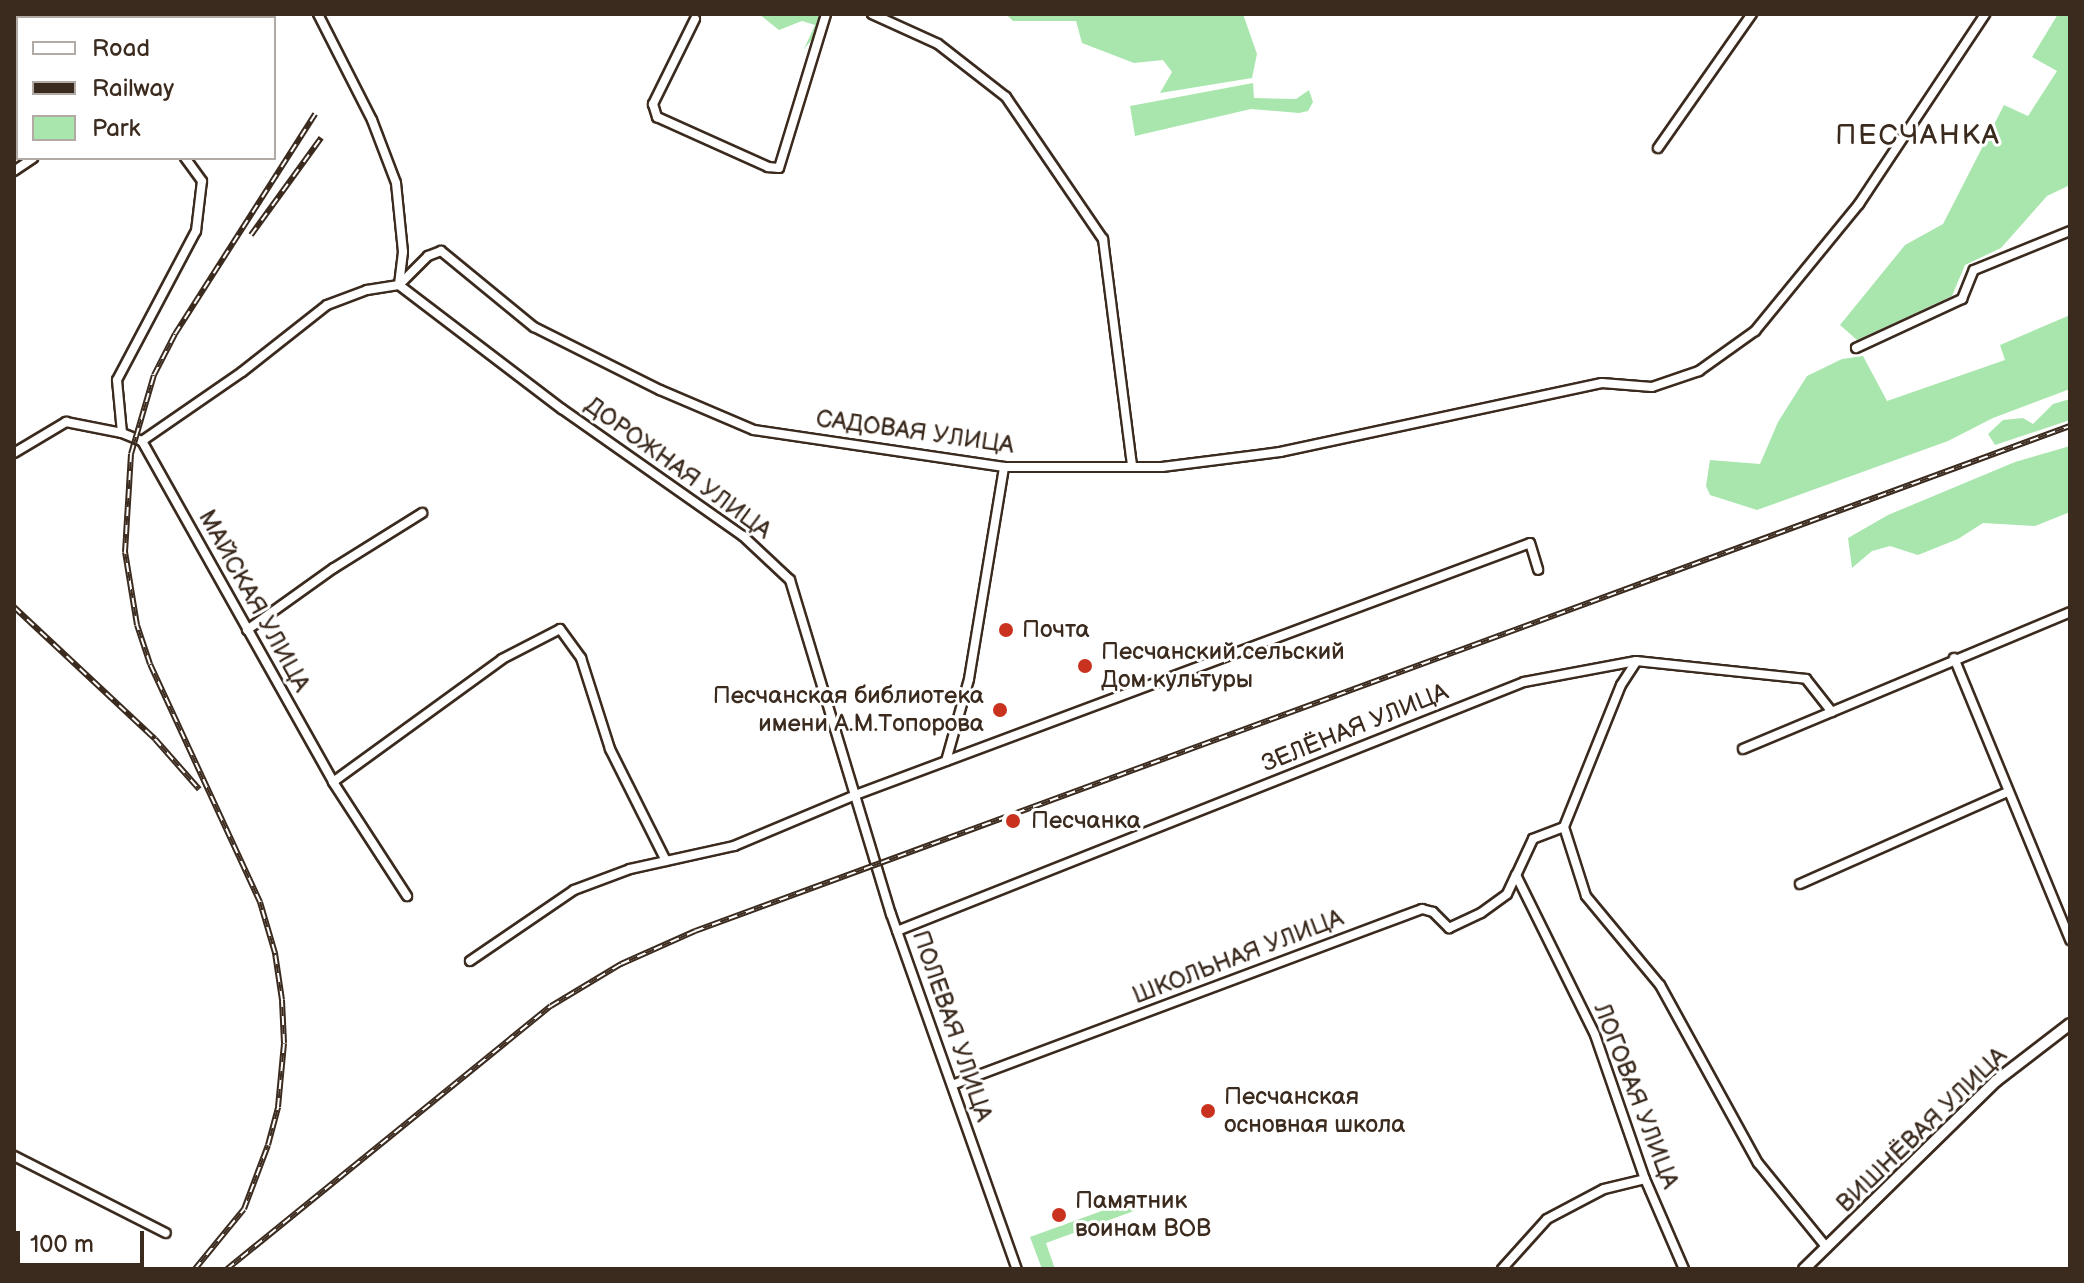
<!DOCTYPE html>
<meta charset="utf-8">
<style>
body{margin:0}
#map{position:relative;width:2084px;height:1283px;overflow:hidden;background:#fff;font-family:"Balsamiq Sans",sans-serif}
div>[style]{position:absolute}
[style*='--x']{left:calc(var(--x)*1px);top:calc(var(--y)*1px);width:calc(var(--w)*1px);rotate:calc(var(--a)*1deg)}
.green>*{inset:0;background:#a9e6ad}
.roads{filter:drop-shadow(2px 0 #3b2a1e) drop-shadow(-2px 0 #3b2a1e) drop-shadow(0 2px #3b2a1e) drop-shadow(0 -2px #3b2a1e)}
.minor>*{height:8px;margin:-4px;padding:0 4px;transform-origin:4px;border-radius:4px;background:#fff}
.tertiary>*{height:10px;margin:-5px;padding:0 5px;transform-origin:5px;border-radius:5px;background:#fff}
.rail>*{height:6px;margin-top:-3px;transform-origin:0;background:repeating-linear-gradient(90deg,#fff 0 9px,#3b2a1e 0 18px);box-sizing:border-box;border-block:2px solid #3b2a1e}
.dots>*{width:22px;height:22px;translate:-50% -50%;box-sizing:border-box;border:4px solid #fff;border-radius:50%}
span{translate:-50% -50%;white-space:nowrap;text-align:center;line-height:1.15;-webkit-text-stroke:6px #fff;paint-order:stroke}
.street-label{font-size:24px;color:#3b2a1e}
.poi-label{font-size:24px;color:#3b2a1e}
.left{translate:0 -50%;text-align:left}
.right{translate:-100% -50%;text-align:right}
.quarter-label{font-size:28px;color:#3b2a1e;letter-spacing:2px}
.frame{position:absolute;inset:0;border:16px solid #3b2a1e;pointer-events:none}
.legend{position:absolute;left:16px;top:16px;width:260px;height:144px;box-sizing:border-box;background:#fff;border:2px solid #b1aaa5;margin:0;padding:10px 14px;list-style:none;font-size:24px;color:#3b2a1e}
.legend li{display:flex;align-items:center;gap:16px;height:40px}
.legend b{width:40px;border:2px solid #b1aaa5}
.scale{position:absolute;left:16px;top:1231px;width:128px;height:36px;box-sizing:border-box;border:4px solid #3b2a1e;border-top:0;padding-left:10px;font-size:24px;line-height:28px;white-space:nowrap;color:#3b2a1e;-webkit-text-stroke:6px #fff;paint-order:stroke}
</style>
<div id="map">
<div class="green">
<i style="clip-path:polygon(759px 14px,815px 14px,819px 17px,819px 31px,804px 49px,815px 25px,802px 21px,779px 30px)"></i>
<i style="clip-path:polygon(1006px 14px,1243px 14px,1257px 54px,1252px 78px,1160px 93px,1172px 72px,1163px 60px,1134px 63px,1082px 43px,1076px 21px,1013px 21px)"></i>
<i style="clip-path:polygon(2058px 14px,2070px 14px,2070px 185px,2047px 196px,2001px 248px,1965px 265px,1952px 296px,1857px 340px,1840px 325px,1905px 245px,1943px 224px,2004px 105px,2028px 116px,2057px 71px,2032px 57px)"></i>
<i style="clip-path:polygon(1253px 83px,1254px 98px,1296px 99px,1309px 90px,1313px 102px,1308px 111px,1299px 113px,1251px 109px,1135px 136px,1130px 106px)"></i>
<i style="clip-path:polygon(2070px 315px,2070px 389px,1993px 418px,1948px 441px,1757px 510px,1710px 495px,1706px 486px,1710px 460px,1760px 464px,1778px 422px,1807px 376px,1842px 359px,1863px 356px,1887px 401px,2005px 360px,2000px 345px)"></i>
<i style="clip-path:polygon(2070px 399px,2070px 420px,1995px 445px,1988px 434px,2003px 420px,2023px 418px,2033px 424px,2053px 404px)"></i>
<i style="clip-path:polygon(2070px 446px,2070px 512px,2035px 526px,1983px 523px,1958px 539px,1918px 555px,1890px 546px,1872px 551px,1852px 568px,1848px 538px,1888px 515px,2015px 462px)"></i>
<i style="clip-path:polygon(1132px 1200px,1137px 1203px,1134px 1211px,1046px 1243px,1055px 1269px,1042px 1269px,1030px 1237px)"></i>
</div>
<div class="roads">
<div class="minor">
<i style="--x:46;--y:14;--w:4;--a:63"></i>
<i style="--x:318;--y:14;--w:119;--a:63"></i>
<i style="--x:372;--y:120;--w:67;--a:69.1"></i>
<i style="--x:396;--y:183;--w:69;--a:84.2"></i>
<i style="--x:403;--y:252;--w:32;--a:97"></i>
<i style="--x:872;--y:14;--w:72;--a:24.4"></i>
<i style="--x:938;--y:44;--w:86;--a:37.9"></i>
<i style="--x:1006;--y:97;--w:172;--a:55.7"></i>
<i style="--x:1103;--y:239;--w:229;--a:82.7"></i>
<i style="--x:695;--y:19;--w:95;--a:116.3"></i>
<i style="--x:653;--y:104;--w:14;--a:73"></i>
<i style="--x:657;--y:117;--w:122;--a:24.2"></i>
<i style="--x:768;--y:167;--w:11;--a:5"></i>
<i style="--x:779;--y:168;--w:161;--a:-73"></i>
<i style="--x:1658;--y:148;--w:164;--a:-55"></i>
<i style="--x:14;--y:171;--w:23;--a:-34"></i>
<i style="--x:399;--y:285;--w:41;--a:-45"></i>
<i style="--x:428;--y:256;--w:14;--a:-21"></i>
<i style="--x:441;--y:251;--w:120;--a:39.3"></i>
<i style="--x:534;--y:327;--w:141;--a:26.6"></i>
<i style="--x:660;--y:390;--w:102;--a:23.1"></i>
<i style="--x:754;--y:430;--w:253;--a:8.4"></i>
<i style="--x:1004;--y:467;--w:158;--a:0"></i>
<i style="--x:1162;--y:467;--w:119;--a:-7.2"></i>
<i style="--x:1280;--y:452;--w:329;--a:-12.1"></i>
<i style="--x:1602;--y:383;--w:50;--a:4.6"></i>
<i style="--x:1652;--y:387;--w:50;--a:-18.8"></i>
<i style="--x:1699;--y:371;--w:69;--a:-35.5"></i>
<i style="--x:1755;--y:331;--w:164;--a:-50.7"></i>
<i style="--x:1859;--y:204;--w:228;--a:-56.4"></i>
<i style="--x:399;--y:285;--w:205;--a:37.3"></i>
<i style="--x:562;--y:409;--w:221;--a:35.1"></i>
<i style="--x:743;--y:536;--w:64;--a:43.1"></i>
<i style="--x:790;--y:580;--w:349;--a:73.2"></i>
<i style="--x:891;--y:914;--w:377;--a:70.5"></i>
<i style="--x:1856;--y:348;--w:117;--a:-24.8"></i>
<i style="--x:1962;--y:299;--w:31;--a:-68"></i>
<i style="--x:1974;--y:270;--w:104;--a:-22.1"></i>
<i style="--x:122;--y:433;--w:53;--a:-95.4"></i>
<i style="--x:117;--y:380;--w:169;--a:-62.1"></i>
<i style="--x:196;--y:231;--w:50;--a:-83.2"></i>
<i style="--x:202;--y:181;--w:29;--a:-126"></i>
<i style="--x:142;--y:441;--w:121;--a:-34.6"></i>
<i style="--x:242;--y:372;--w:108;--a:-38.2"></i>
<i style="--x:327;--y:305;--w:43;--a:-20.6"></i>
<i style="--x:367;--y:290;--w:32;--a:-9"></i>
<i style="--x:14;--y:453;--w:61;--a:-30.8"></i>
<i style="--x:66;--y:422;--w:57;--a:11.1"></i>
<i style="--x:122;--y:433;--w:22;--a:22"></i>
<i style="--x:142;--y:441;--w:391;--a:60.7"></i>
<i style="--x:333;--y:782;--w:136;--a:57"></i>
<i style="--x:247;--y:630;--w:107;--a:-35.5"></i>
<i style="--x:334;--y:568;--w:104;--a:-32"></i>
<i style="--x:1954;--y:658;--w:305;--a:67.6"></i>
<i style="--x:1636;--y:662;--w:27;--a:123"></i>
<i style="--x:1621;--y:685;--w:153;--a:111.9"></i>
<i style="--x:1564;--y:827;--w:72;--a:72.3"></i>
<i style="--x:1586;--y:896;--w:116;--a:50.3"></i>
<i style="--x:1660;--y:985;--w:203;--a:61.2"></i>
<i style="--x:1758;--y:1163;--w:109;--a:50.9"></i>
<i style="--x:1743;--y:749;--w:355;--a:-22.7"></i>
<i style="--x:946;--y:761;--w:85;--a:-74.3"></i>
<i style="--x:969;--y:679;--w:215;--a:-80.6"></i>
<i style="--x:333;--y:782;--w:209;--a:-36"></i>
<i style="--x:502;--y:659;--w:65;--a:-27.3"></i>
<i style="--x:560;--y:629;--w:36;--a:54"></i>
<i style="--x:581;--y:658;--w:96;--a:72.3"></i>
<i style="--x:610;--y:749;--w:125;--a:63.4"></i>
<i style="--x:1564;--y:827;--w:33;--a:159"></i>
<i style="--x:1533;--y:839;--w:40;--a:115"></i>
<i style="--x:1516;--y:875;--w:178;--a:63.7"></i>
<i style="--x:1595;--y:1035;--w:152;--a:70.9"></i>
<i style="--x:1645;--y:1179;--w:98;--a:66.6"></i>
<i style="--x:1800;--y:884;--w:227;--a:-23.9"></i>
<i style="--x:897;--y:931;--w:675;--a:-21.66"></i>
<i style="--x:1524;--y:682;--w:114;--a:-10.6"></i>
<i style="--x:1636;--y:661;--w:171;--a:6"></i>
<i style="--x:1806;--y:679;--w:42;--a:51.8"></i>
<i style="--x:470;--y:961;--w:126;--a:-34.3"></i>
<i style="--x:574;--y:890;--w:60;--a:-20.6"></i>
<i style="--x:630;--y:869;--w:107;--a:-12.5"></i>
<i style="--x:734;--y:846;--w:134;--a:-22.8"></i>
<i style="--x:858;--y:794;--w:717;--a:-20.48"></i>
<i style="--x:1530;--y:543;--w:28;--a:73"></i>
<i style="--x:952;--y:1085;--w:502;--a:-20.53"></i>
<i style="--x:1422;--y:909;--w:11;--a:15"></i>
<i style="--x:1433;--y:912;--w:23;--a:45"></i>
<i style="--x:1449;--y:928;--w:35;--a:-25"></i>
<i style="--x:1481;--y:913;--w:32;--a:-36"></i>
<i style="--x:1507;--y:894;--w:21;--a:-65"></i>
<i style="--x:14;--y:1156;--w:170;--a:26.9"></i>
<i style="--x:1502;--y:1269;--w:67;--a:-48"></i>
<i style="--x:1547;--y:1219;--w:64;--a:-27.8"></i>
<i style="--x:1604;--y:1189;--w:42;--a:-13.7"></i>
</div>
<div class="tertiary">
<i style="--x:1804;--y:1269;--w:269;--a:-44.4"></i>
<i style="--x:1996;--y:1081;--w:93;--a:-37.6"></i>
</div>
</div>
<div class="rail">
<i style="--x:251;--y:235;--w:120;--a:-54.2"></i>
<i style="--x:14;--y:607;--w:193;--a:43.1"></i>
<i style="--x:155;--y:739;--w:67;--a:48.7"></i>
<i style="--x:195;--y:1269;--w:77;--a:-50.8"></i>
<i style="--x:244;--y:1209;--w:68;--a:-69.4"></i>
<i style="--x:268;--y:1145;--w:39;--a:-75"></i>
<i style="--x:278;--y:1107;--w:64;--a:-84.6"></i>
<i style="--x:284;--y:1043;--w:43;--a:-92.7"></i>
<i style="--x:282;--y:1000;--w:48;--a:-98.5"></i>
<i style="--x:275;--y:953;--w:53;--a:-106.4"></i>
<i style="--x:260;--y:902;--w:262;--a:-114.8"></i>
<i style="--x:150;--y:664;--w:41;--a:-108.4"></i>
<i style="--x:137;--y:625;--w:74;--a:-99.3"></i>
<i style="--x:125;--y:552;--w:98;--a:-86.5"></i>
<i style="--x:131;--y:454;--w:82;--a:-73.8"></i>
<i style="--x:154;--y:375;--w:46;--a:-62.9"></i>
<i style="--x:175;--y:334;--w:261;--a:-57.5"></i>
<i style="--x:227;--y:1269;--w:417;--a:-39.1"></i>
<i style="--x:551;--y:1006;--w:82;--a:-31"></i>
<i style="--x:621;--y:964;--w:81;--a:-24"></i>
<i style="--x:695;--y:931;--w:1465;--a:-20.17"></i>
</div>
<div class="dots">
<i style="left:1006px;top:630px;background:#c8321e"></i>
<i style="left:1085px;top:666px;background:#c8321e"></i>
<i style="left:1000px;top:710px;background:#c8321e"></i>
<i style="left:1013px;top:821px;background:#c8321e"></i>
<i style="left:1208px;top:1111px;background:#c8321e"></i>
<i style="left:1059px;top:1215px;background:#c8321e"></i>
</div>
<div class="street-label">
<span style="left:915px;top:432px;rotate:8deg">САДОВАЯ УЛИЦА</span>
<span style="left:678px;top:468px;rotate:36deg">ДОРОЖНАЯ УЛИЦА</span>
<span style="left:254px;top:601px;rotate:61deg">МАЙСКАЯ УЛИЦА</span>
<span style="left:1355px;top:728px;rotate:-22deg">ЗЕЛЁНАЯ УЛИЦА</span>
<span style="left:1238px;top:957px;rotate:-21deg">ШКОЛЬНАЯ УЛИЦА</span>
<span style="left:952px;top:1026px;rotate:71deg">ПОЛЕВАЯ УЛИЦА</span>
<span style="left:1636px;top:1096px;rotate:69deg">ЛОГОВАЯ УЛИЦА</span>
<span style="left:1922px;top:1130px;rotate:-44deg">ВИШНЁВАЯ УЛИЦА</span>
</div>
<div class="poi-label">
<span class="left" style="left:1022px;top:630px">Почта</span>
<span class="left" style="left:1101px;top:666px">Песчанский сельский<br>Дом культуры</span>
<span class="right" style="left:984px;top:710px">Песчанская библиотека<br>имени А.М.Топорова</span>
<span class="left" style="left:1031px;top:821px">Песчанка</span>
<span class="left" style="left:1224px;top:1111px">Песчанская<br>основная школа</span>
<span class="left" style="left:1075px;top:1215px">Памятник<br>воинам ВОВ</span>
</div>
<div class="quarter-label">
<span style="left:1918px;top:136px">ПЕСЧАНКА</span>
</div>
<div class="frame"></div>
<ul class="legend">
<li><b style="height:10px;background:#fff"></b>Road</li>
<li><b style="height:10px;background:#3b2a1e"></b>Railway</li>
<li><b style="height:22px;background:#a9e6ad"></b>Park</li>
</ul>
<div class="scale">100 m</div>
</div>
